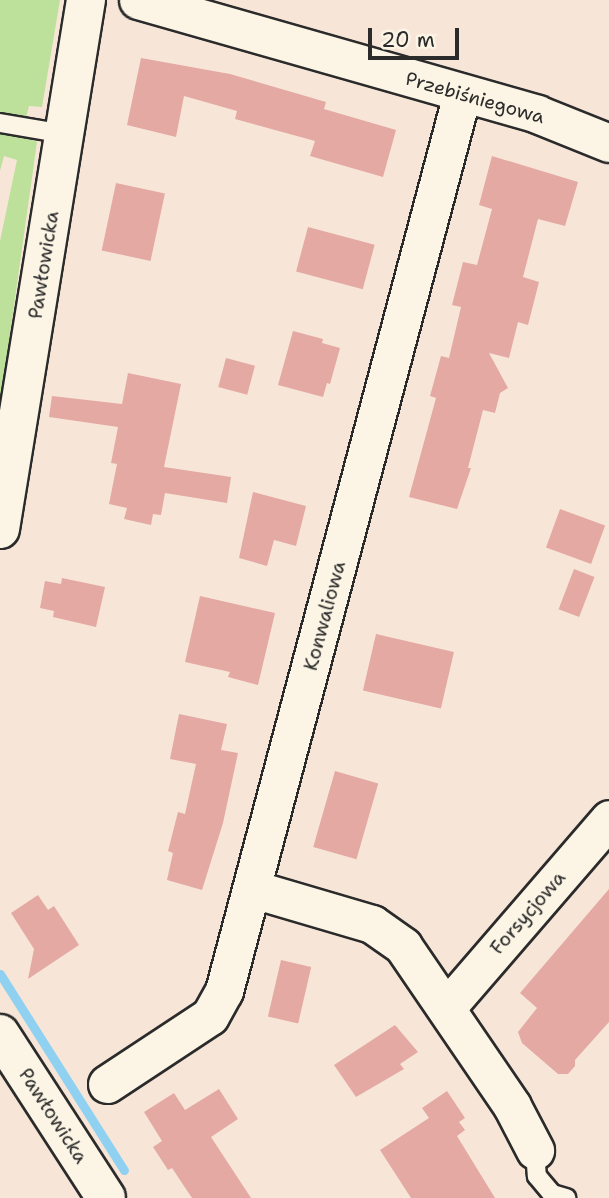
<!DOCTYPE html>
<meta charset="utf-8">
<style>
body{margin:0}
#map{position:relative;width:609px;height:1198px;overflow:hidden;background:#f7e6d8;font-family:"Shantell Sans",sans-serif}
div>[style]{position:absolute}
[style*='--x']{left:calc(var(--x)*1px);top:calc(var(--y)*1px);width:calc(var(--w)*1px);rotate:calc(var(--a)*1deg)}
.green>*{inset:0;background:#bde09a}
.stream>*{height:9px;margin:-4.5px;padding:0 4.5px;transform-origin:4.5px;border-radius:4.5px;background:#90d1f1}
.building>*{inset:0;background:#e4a9a3;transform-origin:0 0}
.roads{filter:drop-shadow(2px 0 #2b2b2b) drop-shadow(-2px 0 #2b2b2b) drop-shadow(0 2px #2b2b2b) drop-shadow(0 -2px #2b2b2b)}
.service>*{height:18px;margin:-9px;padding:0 9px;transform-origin:9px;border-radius:9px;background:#fcf5e5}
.minor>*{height:37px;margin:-18.5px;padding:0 18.5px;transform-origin:18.5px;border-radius:18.5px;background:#fcf5e5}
.tertiary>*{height:38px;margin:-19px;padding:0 19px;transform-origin:19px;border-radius:19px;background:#fcf5e5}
span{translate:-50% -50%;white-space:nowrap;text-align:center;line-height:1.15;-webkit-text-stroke:5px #fcf5e5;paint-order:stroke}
.street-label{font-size:19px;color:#2b2b2b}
.scale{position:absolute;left:368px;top:28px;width:91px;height:32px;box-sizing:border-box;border:4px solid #2b2b2b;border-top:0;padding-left:9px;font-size:21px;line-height:24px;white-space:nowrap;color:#2b2b2b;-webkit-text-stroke:5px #fcf5e5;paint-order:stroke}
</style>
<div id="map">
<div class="green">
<i style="clip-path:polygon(0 0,60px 0,42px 107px,29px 106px,26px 118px,0 114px)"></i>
<i style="clip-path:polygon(0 134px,23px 136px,37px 142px,0 405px,0 241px,17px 160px,4px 156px,0 171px)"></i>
</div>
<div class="stream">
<i style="--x:0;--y:974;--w:232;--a:57.7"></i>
</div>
<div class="building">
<i style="clip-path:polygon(141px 58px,230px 74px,326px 102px,324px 109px,396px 130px,383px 177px,310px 156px,315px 141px,235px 119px,237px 111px,184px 96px,176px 137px,127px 125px)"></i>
<i style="clip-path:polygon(492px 156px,578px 182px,565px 226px,538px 219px,523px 277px,539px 282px,528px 325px,518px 322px,509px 358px,489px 353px,508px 388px,500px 393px,495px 413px,483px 410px,468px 468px,471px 468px,457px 509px,409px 497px,436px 398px,430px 396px,441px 356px,449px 358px,461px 307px,452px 305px,463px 262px,477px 265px,492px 209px,479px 205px)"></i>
<i style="left:116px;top:183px;width:50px;height:69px;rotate:12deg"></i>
<i style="left:308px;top:227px;width:69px;height:46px;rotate:15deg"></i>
<i style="clip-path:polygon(293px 331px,323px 339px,322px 343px,340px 348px,330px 384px,327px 383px,323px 397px,278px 385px)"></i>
<i style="left:226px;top:358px;width:30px;height:30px;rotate:15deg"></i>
<i style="clip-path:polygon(128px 373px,181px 384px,164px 467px,231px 477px,227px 503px,165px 493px,161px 515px,153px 514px,151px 525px,124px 519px,127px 508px,109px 504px,117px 464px,111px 463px,118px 427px,49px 417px,52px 396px,122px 404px)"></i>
<i style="clip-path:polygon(253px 492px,306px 506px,296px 546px,274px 540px,267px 566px,239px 558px)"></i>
<i style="left:560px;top:509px;width:48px;height:41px;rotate:20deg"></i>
<i style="left:574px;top:569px;width:22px;height:43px;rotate:21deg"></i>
<i style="clip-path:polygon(62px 578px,105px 587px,96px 627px,53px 617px,54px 611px,40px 608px,45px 581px,61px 584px)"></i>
<i style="clip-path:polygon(200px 596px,275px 613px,258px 685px,228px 677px,230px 672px,185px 662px)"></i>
<i style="left:376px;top:634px;width:80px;height:58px;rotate:13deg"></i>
<i style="clip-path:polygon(179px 714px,227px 724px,221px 750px,238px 753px,223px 823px,202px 890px,167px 880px,173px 853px,168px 851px,178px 812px,185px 814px,196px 764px,170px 759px)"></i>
<i style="left:335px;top:771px;width:45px;height:79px;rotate:16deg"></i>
<i style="clip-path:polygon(609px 889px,609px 1022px,575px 1060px,575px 1066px,568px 1074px,558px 1074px,522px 1043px,518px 1032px,537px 1008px,520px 993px)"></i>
<i style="clip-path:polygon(38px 895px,48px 910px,54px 906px,79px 945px,28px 979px,34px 949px,11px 913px)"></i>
<i style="left:281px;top:960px;width:31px;height:58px;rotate:13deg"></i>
<i style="clip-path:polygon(395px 1025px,418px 1052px,400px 1064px,404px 1069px,356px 1097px,334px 1065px)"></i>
<i style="clip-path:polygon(219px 1089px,238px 1119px,211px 1137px,251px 1198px,192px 1198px,172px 1168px,168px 1170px,153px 1147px,162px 1141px,144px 1112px,174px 1093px,185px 1110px)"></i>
<i style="clip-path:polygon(447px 1091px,465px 1118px,459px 1122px,465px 1130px,457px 1136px,495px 1198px,411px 1198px,380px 1150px,429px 1118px,422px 1108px)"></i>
</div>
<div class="roads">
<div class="service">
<i style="--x:0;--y:123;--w:66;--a:9.6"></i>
<i style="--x:535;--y:1150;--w:26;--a:86"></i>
<i style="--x:537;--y:1176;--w:23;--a:50"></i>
<i style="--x:552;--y:1194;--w:15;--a:16"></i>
</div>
<div class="minor">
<i style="--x:138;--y:0;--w:415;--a:15.9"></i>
<i style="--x:537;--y:114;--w:78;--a:21.9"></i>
<i style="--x:253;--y:889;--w:124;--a:16.4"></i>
<i style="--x:372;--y:924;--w:38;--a:35"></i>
<i style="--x:403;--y:946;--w:194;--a:55.7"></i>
<i style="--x:512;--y:1106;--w:50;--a:62.4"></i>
<i style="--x:447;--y:1007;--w:248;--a:-49.2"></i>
<i style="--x:107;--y:1084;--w:123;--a:-33.4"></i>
<i style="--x:210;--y:1016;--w:29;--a:-61"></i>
<i style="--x:224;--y:991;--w:928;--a:-75.14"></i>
</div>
<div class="tertiary">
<i style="--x:0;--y:529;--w:536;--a:-80.77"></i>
<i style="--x:0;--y:1034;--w:195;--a:57.1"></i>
</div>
</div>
<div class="street-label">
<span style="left:475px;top:98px;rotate:16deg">Przebiśniegowa</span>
<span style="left:44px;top:265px;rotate:-81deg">Pawłowicka</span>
<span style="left:325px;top:616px;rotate:-75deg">Konwaliowa</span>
<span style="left:528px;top:913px;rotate:-49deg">Forsycjowa</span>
<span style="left:53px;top:1116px;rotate:57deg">Pawłowicka</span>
</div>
<div class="scale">20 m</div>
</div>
